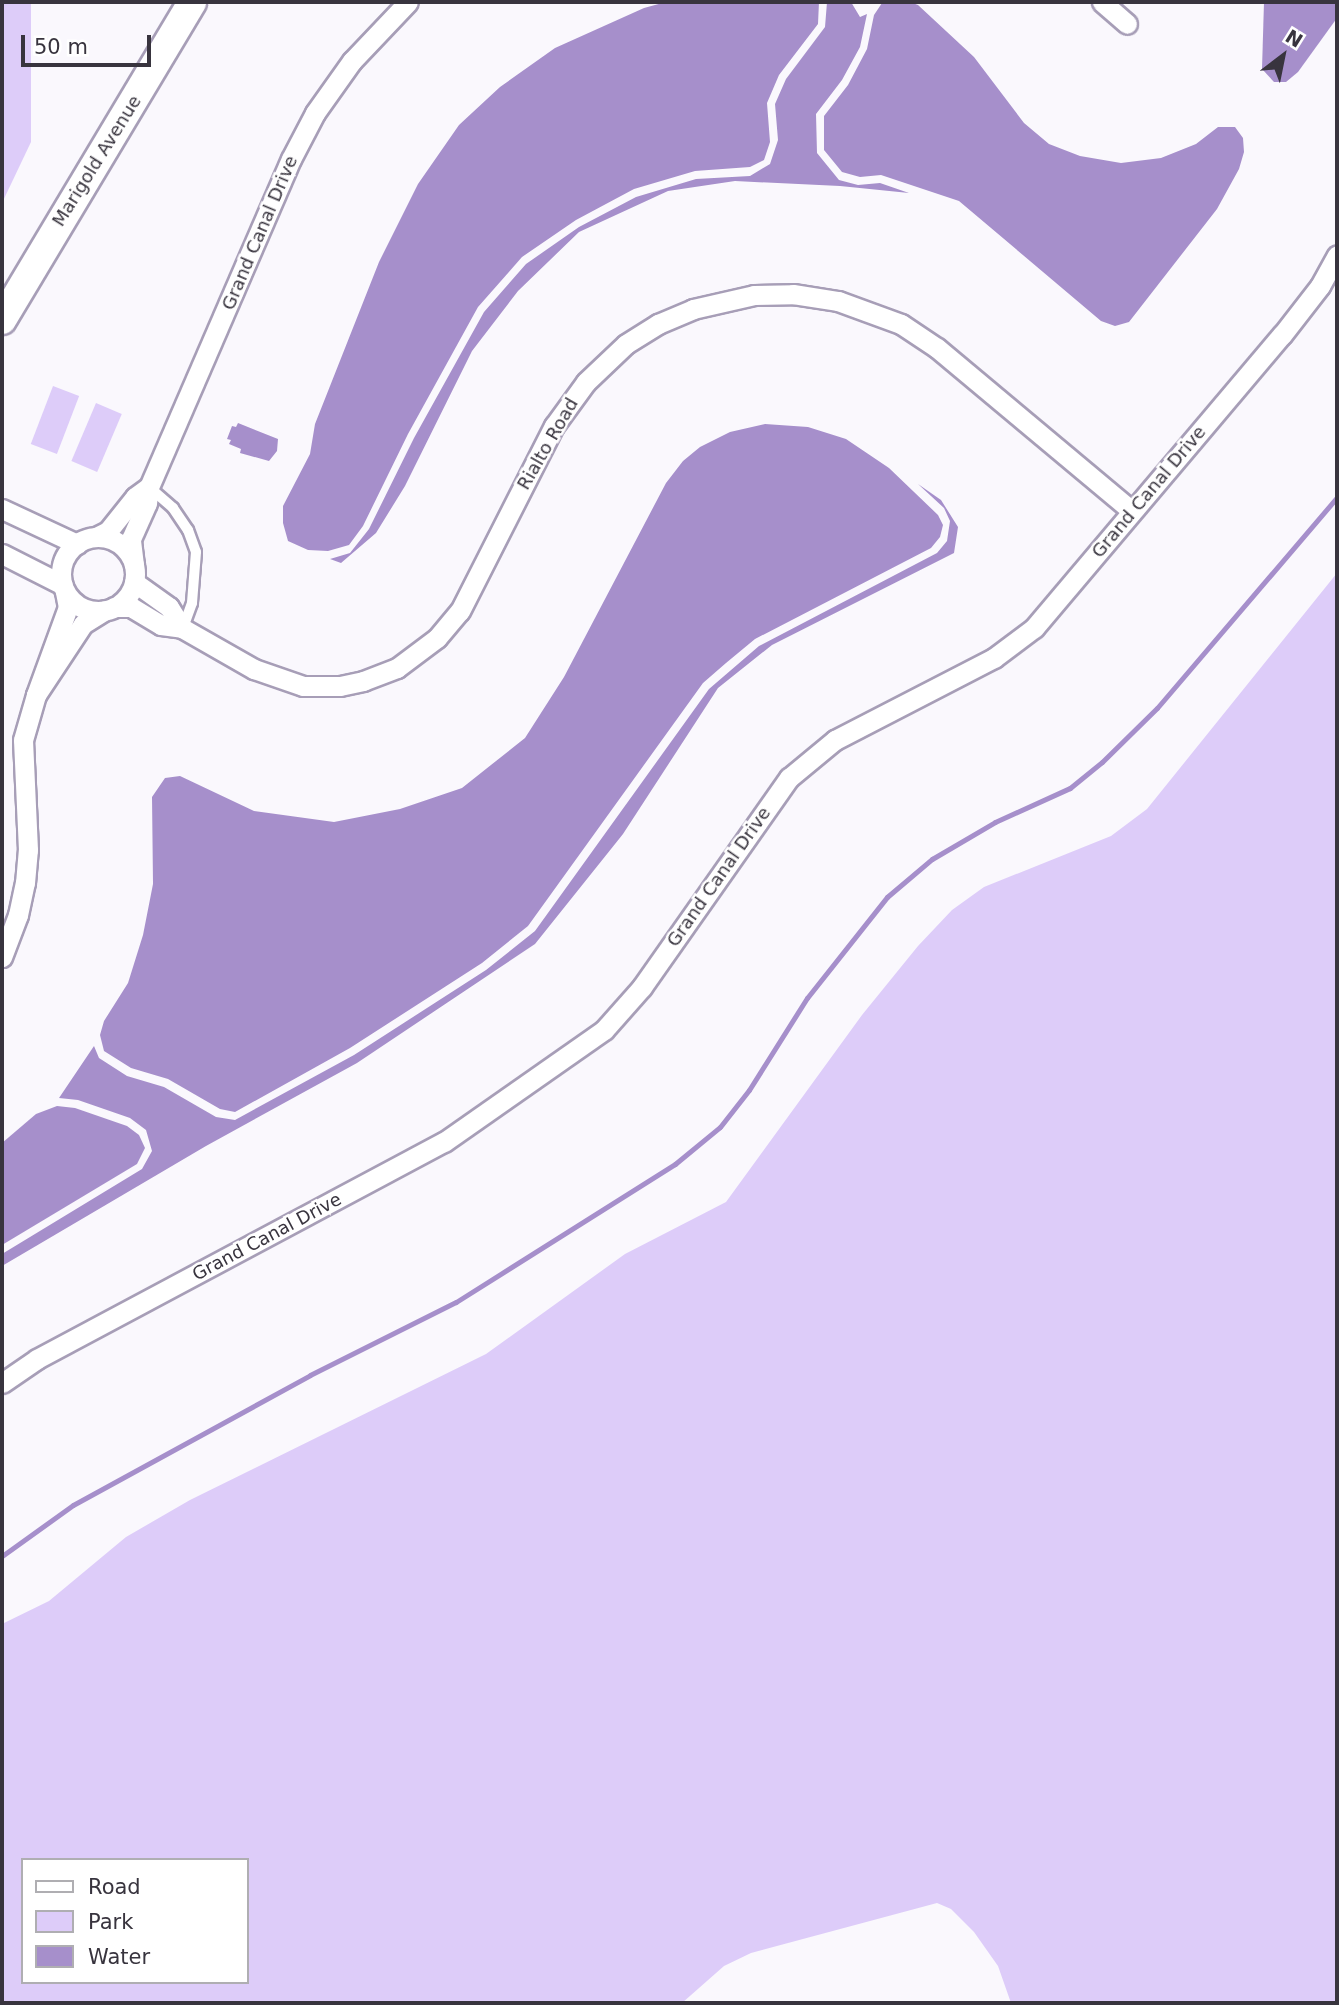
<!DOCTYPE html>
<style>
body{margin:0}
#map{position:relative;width:1339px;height:2005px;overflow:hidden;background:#faf8fd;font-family:"DejaVu Sans",sans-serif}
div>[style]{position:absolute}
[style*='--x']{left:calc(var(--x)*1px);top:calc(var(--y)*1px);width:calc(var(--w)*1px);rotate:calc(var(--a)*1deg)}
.green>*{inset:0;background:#ddccf9;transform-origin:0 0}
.water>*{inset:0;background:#a68fcb}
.stream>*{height:5px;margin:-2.5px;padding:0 2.5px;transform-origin:2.5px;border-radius:2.5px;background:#a68fcb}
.roads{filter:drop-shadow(2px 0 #a79eb7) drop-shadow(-2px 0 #a79eb7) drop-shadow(0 2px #a79eb7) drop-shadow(0 -2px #a79eb7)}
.service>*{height:10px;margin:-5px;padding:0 5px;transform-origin:5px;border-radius:5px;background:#fff}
.minor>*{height:19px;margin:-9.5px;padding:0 9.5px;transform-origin:9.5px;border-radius:9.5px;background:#fff}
.minor>.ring{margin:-9.5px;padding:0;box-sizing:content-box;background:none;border:19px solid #fff;border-radius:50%}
.secondary>*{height:28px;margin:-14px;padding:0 14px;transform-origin:14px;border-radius:14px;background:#fff}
span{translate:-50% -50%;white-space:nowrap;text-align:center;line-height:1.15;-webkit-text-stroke:5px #fff;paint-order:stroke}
.street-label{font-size:18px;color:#38343e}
.frame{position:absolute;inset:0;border:4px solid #38343e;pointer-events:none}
.legend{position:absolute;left:21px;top:1858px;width:228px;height:126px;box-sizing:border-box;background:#fff;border:2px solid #afaeb2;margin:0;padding:9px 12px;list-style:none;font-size:21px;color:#38343e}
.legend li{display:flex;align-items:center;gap:14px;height:35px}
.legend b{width:35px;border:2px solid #afaeb2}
.north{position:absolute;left:1248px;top:21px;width:70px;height:70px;-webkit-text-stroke:5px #fff;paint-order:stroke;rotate:32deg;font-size:19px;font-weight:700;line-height:28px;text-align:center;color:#38343e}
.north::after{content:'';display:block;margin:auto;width:24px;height:32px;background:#38343e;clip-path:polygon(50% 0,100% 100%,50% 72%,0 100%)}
.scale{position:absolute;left:21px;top:35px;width:130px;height:32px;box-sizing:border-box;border:4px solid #38343e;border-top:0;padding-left:9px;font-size:21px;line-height:24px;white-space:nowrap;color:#38343e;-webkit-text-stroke:5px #fff;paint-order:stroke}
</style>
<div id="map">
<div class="green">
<i style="clip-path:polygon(2px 2px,31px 2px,31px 142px,2px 203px)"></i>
<i style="left:53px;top:386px;width:28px;height:62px;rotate:21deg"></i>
<i style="left:96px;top:403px;width:28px;height:63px;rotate:23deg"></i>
<i style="clip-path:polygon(evenodd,1337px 573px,1337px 2003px,1011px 2003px,998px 1966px,974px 1932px,951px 1909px,937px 1903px,751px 1953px,724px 1966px,682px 2003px,2px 2003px,2px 1624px,49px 1601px,126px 1537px,190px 1500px,486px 1354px,625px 1254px,726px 1202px,862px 1015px,918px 946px,952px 910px,984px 887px,1111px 836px,1147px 809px,1337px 573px,23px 1860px,247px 1860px,247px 1982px,23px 1982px,23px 1860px)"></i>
</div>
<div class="water">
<i style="clip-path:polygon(666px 2px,819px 2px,818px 24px,779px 75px,767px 103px,770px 142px,764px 160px,750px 167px,695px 171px,634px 189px,576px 220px,522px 257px,478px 307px,408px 434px,363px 526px,349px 545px,328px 551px,308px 550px,288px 541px,283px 523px,283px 506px,310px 454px,315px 424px,379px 262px,418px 184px,459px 125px,500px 87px,555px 48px,644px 8px)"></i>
<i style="clip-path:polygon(827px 2px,851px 2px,860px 17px,867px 14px,860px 47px,842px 80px,816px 114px,817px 153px,839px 180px,858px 185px,880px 183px,909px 193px,840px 186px,735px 181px,668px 191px,579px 232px,518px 291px,472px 351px,405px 486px,376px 533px,341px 563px,330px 559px,350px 553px,369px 529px,414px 438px,484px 312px,526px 264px,579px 227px,636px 197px,696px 179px,750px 176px,770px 164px,778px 140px,775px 104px,786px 79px,825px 27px)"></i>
<i style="clip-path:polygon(910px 2px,918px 5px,974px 57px,1024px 123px,1049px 144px,1080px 156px,1121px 163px,1161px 158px,1196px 144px,1218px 127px,1235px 127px,1243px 138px,1244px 152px,1239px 169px,1217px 209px,1129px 322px,1115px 326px,1101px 321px,959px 201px,881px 175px,860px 177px,842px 172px,824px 150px,824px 116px,848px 85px,867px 49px,874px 15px,882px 3px)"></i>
<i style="clip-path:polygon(1264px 2px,1337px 2px,1337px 18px,1298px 72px,1286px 82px,1274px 82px,1262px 69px)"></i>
<i style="clip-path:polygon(238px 423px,278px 439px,277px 451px,269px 461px,240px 453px,241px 449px,229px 444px,231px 440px,227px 439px,232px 426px,236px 427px)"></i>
<i style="clip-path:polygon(765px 424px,808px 427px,846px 439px,889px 468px,938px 515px,943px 525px,940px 537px,931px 548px,755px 639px,726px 663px,703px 683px,528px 926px,482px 963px,350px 1048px,235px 1112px,220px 1109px,168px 1079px,131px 1068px,104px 1051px,100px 1035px,104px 1021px,128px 983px,143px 935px,153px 884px,152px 797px,165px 778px,180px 776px,254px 811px,334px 822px,400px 809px,462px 788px,525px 738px,564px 677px,666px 483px,683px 461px,700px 447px,730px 432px)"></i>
<i style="clip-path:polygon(918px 484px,941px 500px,958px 527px,954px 553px,772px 645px,718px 688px,623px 834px,535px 944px,357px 1063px,206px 1146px,2px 1266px,2px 1254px,142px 1169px,152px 1151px,146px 1130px,130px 1118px,78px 1100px,59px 1098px,94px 1046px,99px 1058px,127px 1076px,164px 1087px,216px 1117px,235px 1120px,354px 1055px,486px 970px,535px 931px,709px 689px,759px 646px,937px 553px,947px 541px,950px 521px,944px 508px)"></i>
<i style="clip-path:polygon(57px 1106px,75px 1108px,127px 1126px,139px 1135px,145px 1148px,137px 1164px,2px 1245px,2px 1143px,36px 1114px)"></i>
</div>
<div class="stream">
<i style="--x:2;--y:1556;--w:87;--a:-35.7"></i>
<i style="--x:73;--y:1505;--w:270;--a:-28.7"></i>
<i style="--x:310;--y:1375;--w:163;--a:-26.6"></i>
<i style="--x:456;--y:1302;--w:259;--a:-32.2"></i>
<i style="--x:675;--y:1164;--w:58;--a:-39.4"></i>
<i style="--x:720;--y:1127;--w:47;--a:-51.9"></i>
<i style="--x:749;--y:1090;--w:109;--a:-57.8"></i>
<i style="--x:807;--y:998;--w:129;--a:-51.6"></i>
<i style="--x:887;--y:897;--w:59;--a:-40.2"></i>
<i style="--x:932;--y:859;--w:73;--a:-30.4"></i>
<i style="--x:995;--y:822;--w:82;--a:-24.4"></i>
<i style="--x:1070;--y:788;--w:41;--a:-39.1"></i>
<i style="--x:1102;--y:762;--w:77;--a:-44.5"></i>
<i style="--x:1157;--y:708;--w:277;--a:-49.5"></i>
</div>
<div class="roads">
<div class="service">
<i style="--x:149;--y:487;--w:32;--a:41"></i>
<i style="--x:173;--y:508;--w:27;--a:56"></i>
<i style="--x:188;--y:530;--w:23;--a:70"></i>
<i style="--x:196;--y:552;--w:51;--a:94.5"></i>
<i style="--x:192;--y:603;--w:27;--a:110"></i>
</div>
<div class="minor">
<i style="--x:1102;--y:2;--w:33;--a:41"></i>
<i style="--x:2;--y:509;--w:83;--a:25"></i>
<i style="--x:96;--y:537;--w:13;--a:-27"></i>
<i style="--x:108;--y:531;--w:43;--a:-51.5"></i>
<i style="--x:135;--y:497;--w:17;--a:-36"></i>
<i class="ring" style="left:61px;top:537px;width:55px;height:55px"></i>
<i style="--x:2;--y:554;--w:68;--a:26.9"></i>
<i style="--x:134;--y:565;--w:26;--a:-97"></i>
<i style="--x:131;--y:539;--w:39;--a:-66"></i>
<i style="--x:147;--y:503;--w:16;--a:-83"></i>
<i style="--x:149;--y:487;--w:357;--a:-66.6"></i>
<i style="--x:291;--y:159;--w:52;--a:-62.4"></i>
<i style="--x:315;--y:113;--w:64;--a:-54.6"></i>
<i style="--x:352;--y:61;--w:81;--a:-46.5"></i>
<i style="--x:134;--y:582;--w:43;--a:35.5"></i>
<i style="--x:169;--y:607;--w:25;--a:58"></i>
<i style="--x:65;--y:592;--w:15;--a:79"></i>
<i style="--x:68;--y:607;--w:94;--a:110"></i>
<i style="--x:36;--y:695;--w:85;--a:-56.5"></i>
<i style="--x:83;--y:624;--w:26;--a:-32"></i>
<i style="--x:114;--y:607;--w:17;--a:0"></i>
<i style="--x:131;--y:607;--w:35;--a:31"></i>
<i style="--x:161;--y:625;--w:21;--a:8"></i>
<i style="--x:182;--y:628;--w:83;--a:29.7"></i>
<i style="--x:254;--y:669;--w:52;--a:19.1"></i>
<i style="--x:303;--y:686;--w:37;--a:0"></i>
<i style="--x:340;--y:686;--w:24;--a:-12"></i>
<i style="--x:363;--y:681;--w:36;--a:-21"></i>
<i style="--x:397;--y:668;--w:50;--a:-36.9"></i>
<i style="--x:437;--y:638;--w:35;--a:-50"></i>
<i style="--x:460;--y:611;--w:208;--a:-63.1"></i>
<i style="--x:554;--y:426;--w:54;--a:-54"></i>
<i style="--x:586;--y:382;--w:55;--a:-43.5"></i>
<i style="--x:626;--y:344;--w:38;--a:-32"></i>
<i style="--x:658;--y:324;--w:38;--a:-23"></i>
<i style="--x:693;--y:309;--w:63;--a:-12.9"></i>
<i style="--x:754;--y:295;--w:39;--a:-1"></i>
<i style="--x:793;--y:294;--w:46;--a:8.8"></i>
<i style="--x:838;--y:301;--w:67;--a:20.1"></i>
<i style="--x:901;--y:324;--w:43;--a:33.7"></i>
<i style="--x:937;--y:348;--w:254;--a:39.9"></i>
<i style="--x:2;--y:957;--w:45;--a:-69.1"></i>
<i style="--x:18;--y:915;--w:33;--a:-78"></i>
<i style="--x:25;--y:883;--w:33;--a:-85"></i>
<i style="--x:28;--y:850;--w:110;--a:-92.6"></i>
<i style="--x:23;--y:740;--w:47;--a:-73.9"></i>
<i style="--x:2;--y:1383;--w:42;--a:-34.4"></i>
<i style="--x:37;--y:1359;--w:461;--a:-28.1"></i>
<i style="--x:444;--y:1142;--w:195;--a:-35"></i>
<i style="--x:604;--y:1030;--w:57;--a:-48.5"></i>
<i style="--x:642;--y:987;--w:256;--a:-54.9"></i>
<i style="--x:789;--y:778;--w:60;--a:-39.6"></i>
<i style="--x:835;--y:740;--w:179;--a:-27.3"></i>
<i style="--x:994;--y:658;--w:50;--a:-36.9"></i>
<i style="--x:1034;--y:628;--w:384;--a:-49.8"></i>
<i style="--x:1282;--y:335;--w:62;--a:-52.2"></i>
<i style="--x:1320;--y:286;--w:35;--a:-61"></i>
</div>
<div class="secondary">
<i style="--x:2;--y:320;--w:370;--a:-59.1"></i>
</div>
</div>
<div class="street-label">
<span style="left:97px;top:161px;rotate:-58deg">Marigold Avenue</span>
<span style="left:260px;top:233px;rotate:-67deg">Grand Canal Drive</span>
<span style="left:548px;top:444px;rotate:-60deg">Rialto Road</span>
<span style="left:1149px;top:492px;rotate:-50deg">Grand Canal Drive</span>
<span style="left:719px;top:877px;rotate:-55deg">Grand Canal Drive</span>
<span style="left:267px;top:1237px;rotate:-28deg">Grand Canal Drive</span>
</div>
<div class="frame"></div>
<ul class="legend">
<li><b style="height:9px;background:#fff"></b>Road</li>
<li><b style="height:19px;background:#ddccf9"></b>Park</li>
<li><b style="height:19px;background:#a68fcb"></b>Water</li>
</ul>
<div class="north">N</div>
<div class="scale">50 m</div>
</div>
